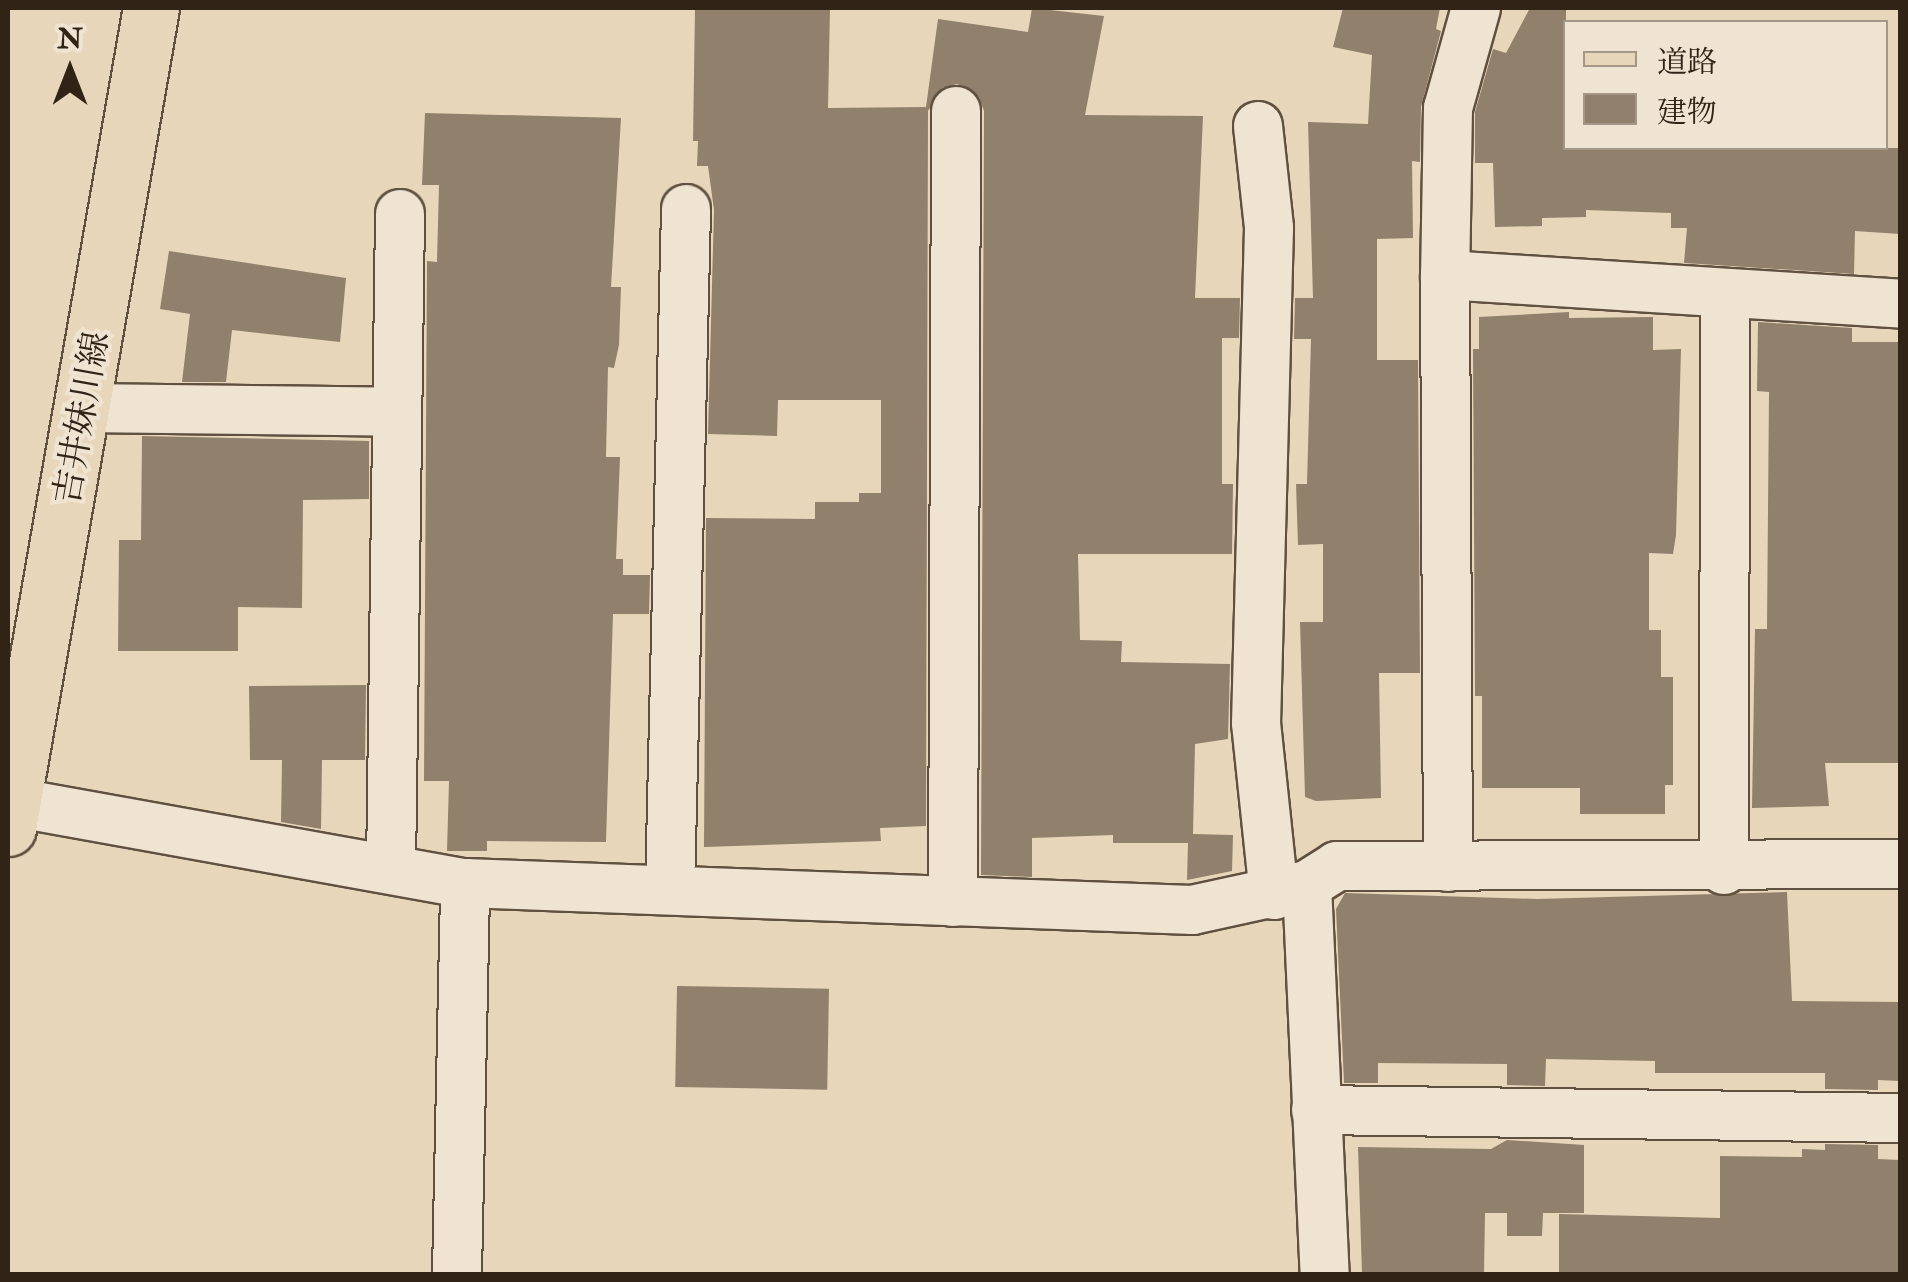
<!DOCTYPE html>
<meta charset="utf-8">
<style>
body{margin:0}
#map{position:relative;width:1908px;height:1282px;overflow:hidden;background:#e7d6ba;font-family:"IM FELL Double Pica","Noto Serif JP",serif}
div>[style]{position:absolute}
[style*='--x']{left:calc(var(--x)*1px);top:calc(var(--y)*1px);width:calc(var(--w)*1px);rotate:calc(var(--a)*1deg)}
.building>*{inset:0;background:#90806c;transform-origin:0 0}
.roads{filter:drop-shadow(2px 0 #5f5040) drop-shadow(-2px 0 #5f5040) drop-shadow(0 2px #5f5040) drop-shadow(0 -2px #5f5040)}
.minor>*{height:48px;margin:-24px;padding:0 24px;transform-origin:24px;border-radius:24px;background:#efe4d2}
.major>*{height:55px;margin:-27.5px;padding:0 27.5px;transform-origin:27.5px;border-radius:27.5px;background:#e7d6ba}
span{translate:-50% -50%;white-space:nowrap;text-align:center;line-height:1.15;-webkit-text-stroke:8px #efe4d2;paint-order:stroke}
.street-label{font-size:35px;color:#322317}
.frame{position:absolute;inset:0;border:10px solid #322317;pointer-events:none}
.legend{position:absolute;left:1563px;top:20px;width:325px;height:130px;box-sizing:border-box;background:#efe4d2;border:2px solid #a39787;margin:0;padding:12px 18px;list-style:none;font-size:30px;color:#322317}
.legend li{display:flex;align-items:center;gap:20px;height:50px}
.legend b{width:50px;border:2px solid #a39787}
.north{position:absolute;left:20px;top:20px;width:100px;height:100px;-webkit-text-stroke:8px #efe4d2;paint-order:stroke;rotate:0deg;font-size:28px;font-weight:700;line-height:40px;text-align:center;color:#322317}
.north::after{content:'';display:block;margin:auto;width:35px;height:45px;background:#322317;clip-path:polygon(50% 0,100% 100%,50% 72%,0 100%)}
</style>
<div id="map">
<div class="building">
<i style="clip-path:polygon(695px 8px,830px 8px,828px 108px,926px 107px,938px 19px,1028px 32px,1032px 8px,1104px 16px,1085px 115px,1203px 116px,1195px 298px,1240px 298px,1239px 338px,1222px 338px,1222px 484px,1233px 484px,1232px 554px,1078px 554px,1080px 640px,1122px 641px,1121px 662px,1230px 664px,1228px 739px,1195px 744px,1193px 834px,1233px 835px,1232px 871px,1187px 880px,1188px 843px,1113px 843px,1113px 835px,1032px 838px,1032px 877px,981px 875px,984px 111px,979px 97px,957px 84px,942px 88px,928px 111px,926px 826px,880px 828px,881px 841px,704px 847px,706px 518px,815px 519px,815px 502px,859px 502px,859px 493px,881px 493px,881px 400px,778px 400px,777px 436px,708px 434px,714px 210px,708px 166px,697px 166px,698px 141px,693px 141px)"></i>
<i style="clip-path:polygon(1343px 8px,1440px 8px,1436px 29px,1441px 31px,1421px 107px,1420px 162px,1412px 161px,1413px 238px,1377px 239px,1377px 360px,1418px 360px,1420px 673px,1379px 673px,1381px 798px,1316px 801px,1305px 797px,1300px 622px,1323px 622px,1323px 544px,1298px 545px,1296px 484px,1307px 484px,1311px 339px,1294px 339px,1295px 298px,1313px 298px,1308px 122px,1368px 124px,1372px 55px,1333px 47px)"></i>
<i style="clip-path:polygon(1530px 8px,1566px 8px,1566px 148px,1900px 148px,1900px 234px,1855px 231px,1854px 274px,1684px 263px,1687px 228px,1671px 228px,1671px 213px,1586px 210px,1586px 217px,1542px 218px,1542px 226px,1495px 227px,1493px 163px,1475px 163px,1475px 112px,1493px 49px,1506px 53px)"></i>
<i style="clip-path:polygon(425px 113px,621px 118px,611px 287px,621px 287px,619px 345px,614px 368px,608px 367px,606px 457px,620px 457px,616px 559px,623px 559px,623px 575px,650px 575px,649px 614px,613px 614px,606px 842px,487px 841px,487px 851px,447px 851px,449px 781px,424px 781px,427px 261px,437px 262px,439px 185px,422px 185px)"></i>
<i style="clip-path:polygon(169px 251px,346px 278px,340px 342px,232px 330px,226px 382px,182px 382px,190px 314px,160px 309px)"></i>
<i style="clip-path:polygon(1569px 312px,1569px 318px,1653px 317px,1653px 350px,1681px 349px,1676px 535px,1673px 554px,1649px 553px,1649px 630px,1661px 630px,1661px 677px,1673px 677px,1673px 785px,1665px 785px,1665px 814px,1580px 814px,1580px 788px,1482px 788px,1482px 696px,1475px 696px,1473px 349px,1479px 349px,1479px 317px)"></i>
<i style="clip-path:polygon(1758px 322px,1852px 328px,1852px 342px,1900px 342px,1900px 763px,1825px 763px,1829px 806px,1752px 808px,1755px 629px,1767px 629px,1769px 392px,1757px 391px)"></i>
<i style="clip-path:polygon(142px 436px,369px 441px,369px 499px,303px 500px,302px 608px,238px 607px,238px 651px,118px 651px,119px 540px,141px 540px)"></i>
<i style="clip-path:polygon(366px 685px,365px 760px,322px 760px,321px 829px,281px 822px,282px 760px,250px 760px,249px 686px)"></i>
<i style="clip-path:polygon(1787px 892px,1792px 1001px,1900px 1002px,1900px 1081px,1878px 1080px,1878px 1090px,1825px 1089px,1825px 1073px,1655px 1073px,1655px 1061px,1546px 1059px,1545px 1086px,1507px 1085px,1507px 1064px,1378px 1063px,1378px 1083px,1344px 1083px,1336px 909px,1345px 893px,1537px 899px)"></i>
<i style="left:677px;top:986px;width:152px;height:101px;rotate:1deg"></i>
<i style="clip-path:polygon(1507px 1140px,1584px 1145px,1584px 1213px,1543px 1213px,1542px 1236px,1507px 1236px,1507px 1213px,1485px 1213px,1484px 1274px,1362px 1274px,1358px 1147px,1491px 1149px)"></i>
<i style="clip-path:polygon(1825px 1144px,1878px 1145px,1878px 1159px,1900px 1160px,1900px 1274px,1559px 1274px,1559px 1214px,1720px 1218px,1720px 1156px,1802px 1157px,1802px 1149px,1825px 1150px)"></i>
</div>
<div class="roads">
<div class="minor">
<i style="--x:1476;--y:8;--w:104;--a:105.6"></i>
<i style="--x:1448;--y:108;--w:167;--a:91"></i>
<i style="--x:1445;--y:275;--w:456;--a:3.6"></i>
<i style="--x:1258;--y:126;--w:103;--a:83.8"></i>
<i style="--x:1269;--y:228;--w:495;--a:91.5"></i>
<i style="--x:1256;--y:723;--w:173;--a:84"></i>
<i style="--x:1445;--y:275;--w:592;--a:89.71"></i>
<i style="--x:84;--y:408;--w:313;--a:0.7"></i>
<i style="--x:13;--y:802;--w:459;--a:10.2"></i>
<i style="--x:465;--y:883;--w:728;--a:2.13"></i>
<i style="--x:1192;--y:910;--w:118;--a:-12.3"></i>
<i style="--x:1307;--y:885;--w:389;--a:87.4"></i>
<i style="--x:391;--y:868;--w:654;--a:-89.21"></i>
<i style="--x:1724;--y:870;--w:577;--a:-89.9"></i>
<i style="--x:1307;--y:885;--w:36;--a:-32"></i>
<i style="--x:1337;--y:866;--w:563;--a:-0.2"></i>
<i style="--x:670;--y:889;--w:680;--a:-88.65"></i>
<i style="--x:953;--y:902;--w:791;--a:-89.78"></i>
<i style="--x:1316;--y:1110;--w:584;--a:0.78"></i>
<i style="--x:457;--y:1274;--w:391;--a:-88.8"></i>
</div>
<div class="major">
<i style="--x:8;--y:828;--w:832;--a:-80.11"></i>
</div>
</div>
<div class="street-label">
<span style="left:82px;top:418px;rotate:-80deg">吉井妹川線</span>
</div>
<div class="frame"></div>
<ul class="legend">
<li><b style="height:12px;background:#e7d6ba"></b>道路</li>
<li><b style="height:28px;background:#90806c"></b>建物</li>
</ul>
<div class="north">N</div>
</div>
